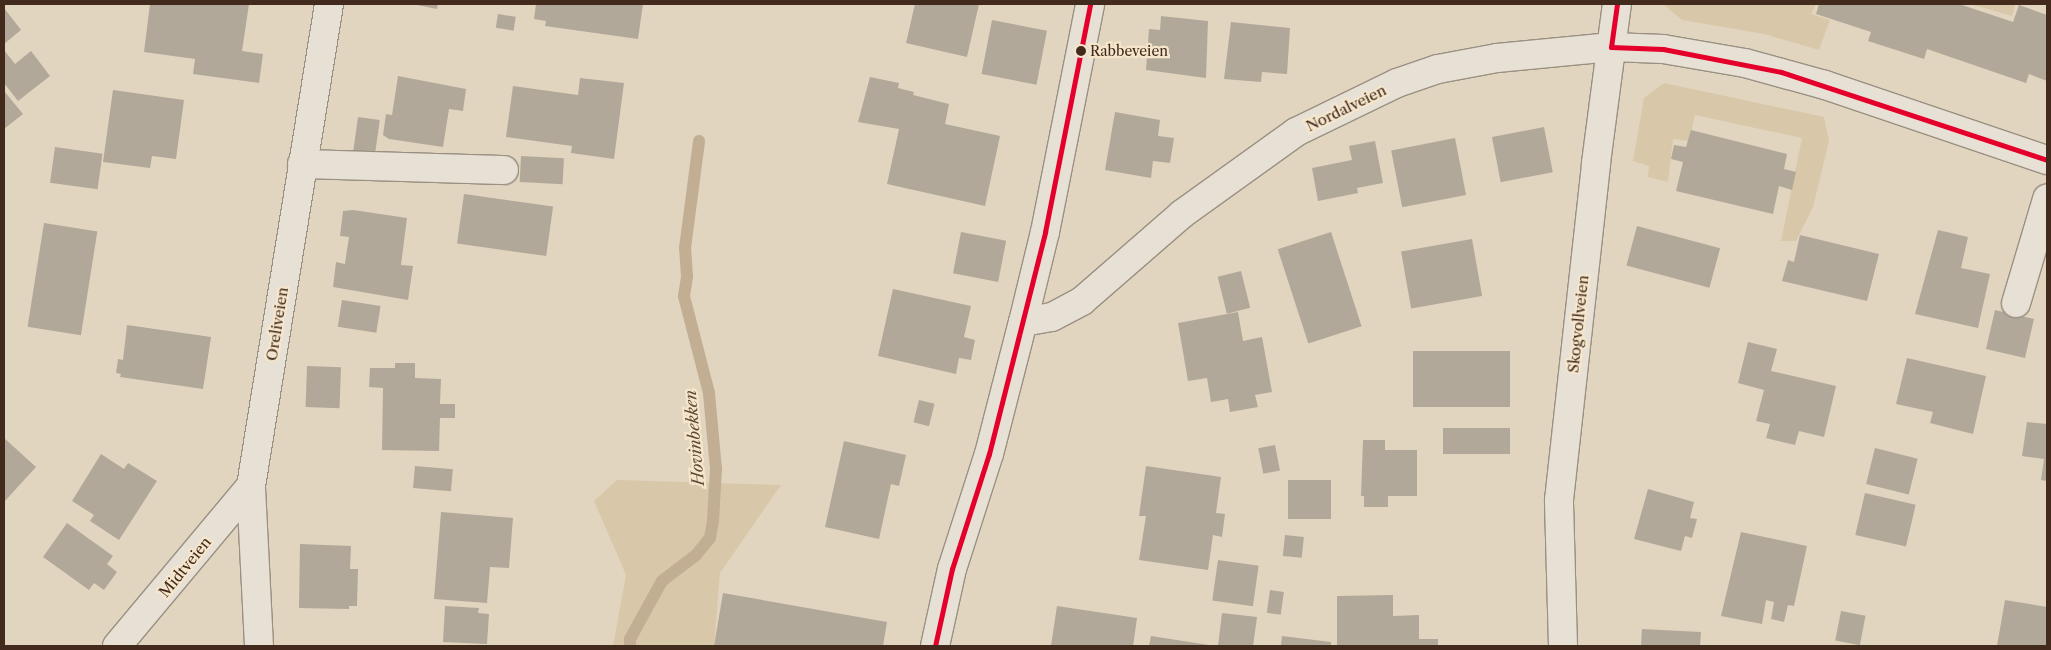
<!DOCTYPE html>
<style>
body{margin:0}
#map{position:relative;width:2051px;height:650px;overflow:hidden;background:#e1d5bf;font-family:"Libre Caslon Text",serif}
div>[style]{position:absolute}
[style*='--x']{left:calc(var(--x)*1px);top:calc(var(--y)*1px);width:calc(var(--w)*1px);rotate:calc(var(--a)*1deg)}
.green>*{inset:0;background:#d9c7a9}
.stream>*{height:12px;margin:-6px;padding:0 6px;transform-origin:6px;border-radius:6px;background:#c2ae92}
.building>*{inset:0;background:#b2a899;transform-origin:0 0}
.roads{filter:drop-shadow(1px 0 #9a9082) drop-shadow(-1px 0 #9a9082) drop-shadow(0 1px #9a9082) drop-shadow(0 -1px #9a9082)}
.minor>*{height:28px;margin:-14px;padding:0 14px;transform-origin:14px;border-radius:14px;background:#e7e0d5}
.bus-1>*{height:5px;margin:-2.5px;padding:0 2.5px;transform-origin:2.5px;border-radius:2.5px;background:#e4002b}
.dots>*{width:14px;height:14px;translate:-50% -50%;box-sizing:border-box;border:2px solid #f5e6cc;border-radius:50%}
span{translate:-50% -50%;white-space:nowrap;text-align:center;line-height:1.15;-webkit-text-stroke:4.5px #f5e6cc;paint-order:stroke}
.bus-label{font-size:14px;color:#422b1c}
.left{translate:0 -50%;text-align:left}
.street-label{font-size:15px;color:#422b1c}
.water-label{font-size:16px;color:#5f4834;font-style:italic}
.frame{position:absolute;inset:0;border:5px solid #422b1c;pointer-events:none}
</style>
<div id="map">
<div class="green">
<i style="clip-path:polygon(1663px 4px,1816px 4px,1811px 14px,1830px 20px,1819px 50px,1764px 34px,1682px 20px)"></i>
<i style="clip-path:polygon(1970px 4px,2015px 4px,2012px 16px)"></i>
<i style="clip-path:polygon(1664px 83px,1824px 117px,1829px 141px,1813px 207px,1796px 241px,1781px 241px,1802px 138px,1695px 115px,1689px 141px,1673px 139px,1668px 182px,1648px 177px,1649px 166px,1633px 161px,1644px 98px)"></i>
<i style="clip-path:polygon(617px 480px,781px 485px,720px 573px,714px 646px,613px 646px,626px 575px,594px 501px)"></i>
</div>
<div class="stream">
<i style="--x:630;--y:646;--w:7;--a:-90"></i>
<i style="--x:630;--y:639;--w:66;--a:-61.1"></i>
<i style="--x:662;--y:581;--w:43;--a:-37.4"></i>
<i style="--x:696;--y:555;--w:22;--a:-51"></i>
<i style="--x:710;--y:538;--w:17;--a:-80"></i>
<i style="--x:713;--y:521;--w:52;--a:-86.7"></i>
<i style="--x:716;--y:469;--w:76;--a:-95.3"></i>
<i style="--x:709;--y:393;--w:100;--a:-104.5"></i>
<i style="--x:684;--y:296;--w:20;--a:-81"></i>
<i style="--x:687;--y:276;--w:28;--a:-94"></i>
<i style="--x:685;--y:248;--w:108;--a:-82.5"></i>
</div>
<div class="building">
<i style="clip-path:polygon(150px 4px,249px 4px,242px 51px,263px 54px,259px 83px,193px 74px,195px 59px,144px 52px)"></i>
<i style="clip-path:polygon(412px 4px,438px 4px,437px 9px)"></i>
<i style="clip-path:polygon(536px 4px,643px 4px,638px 39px,545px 26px,546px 21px,534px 19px)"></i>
<i style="clip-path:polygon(915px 4px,979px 4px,967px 57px,906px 43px)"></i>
<i style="clip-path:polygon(1819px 4px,1959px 4px,2013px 22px,2019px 5px,2047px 15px,2047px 81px,2029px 74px,2026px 83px,1927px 49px,1924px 59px,1868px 41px,1871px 32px,1816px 14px)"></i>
<i style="clip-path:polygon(4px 8px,21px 30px,4px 44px)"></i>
<i style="left:498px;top:14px;width:18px;height:14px;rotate:9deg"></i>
<i style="clip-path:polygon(1161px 16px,1208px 21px,1206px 78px,1146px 70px,1149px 29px,1160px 30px)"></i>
<i style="left:992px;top:20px;width:56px;height:55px;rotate:11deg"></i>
<i style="clip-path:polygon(1231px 22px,1290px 28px,1287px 74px,1262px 72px,1261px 82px,1224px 79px)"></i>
<i style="clip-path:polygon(4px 50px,15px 64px,31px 51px,50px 76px,18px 101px,4px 83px)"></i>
<i style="clip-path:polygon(398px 76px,466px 89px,463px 111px,449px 109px,443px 147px,389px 139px,383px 135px,386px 114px,392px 115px)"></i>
<i style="clip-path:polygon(870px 77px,899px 83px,898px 88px,914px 92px,913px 95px,949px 104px,945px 124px,1000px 136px,985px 206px,887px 184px,899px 129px,858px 122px)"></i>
<i style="clip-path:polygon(580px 78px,624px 83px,614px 159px,571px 153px,572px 146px,506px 137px,513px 86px,578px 95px)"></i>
<i style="clip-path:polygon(113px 90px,184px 100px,176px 159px,152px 156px,150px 168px,103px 162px)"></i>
<i style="clip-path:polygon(4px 91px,23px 114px,4px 129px)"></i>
<i style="clip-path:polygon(1115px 112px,1160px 120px,1158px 136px,1174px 138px,1170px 163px,1153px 161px,1151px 178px,1105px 170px)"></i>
<i style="left:358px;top:117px;width:22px;height:35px;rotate:8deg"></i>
<i style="left:1544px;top:127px;width:46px;height:53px;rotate:79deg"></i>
<i style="clip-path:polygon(1691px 130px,1787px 154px,1784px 169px,1796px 172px,1792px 190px,1779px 186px,1773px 214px,1676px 191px,1683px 162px,1671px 159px,1674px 145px,1686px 147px)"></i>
<i style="left:1455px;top:138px;width:58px;height:65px;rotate:79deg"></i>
<i style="clip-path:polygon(1375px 141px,1383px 183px,1357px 188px,1358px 193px,1318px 201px,1312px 168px,1352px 160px,1349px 146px)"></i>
<i style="left:55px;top:147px;width:48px;height:36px;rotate:8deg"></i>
<i style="left:521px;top:156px;width:43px;height:26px;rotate:3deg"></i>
<i style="left:464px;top:194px;width:90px;height:50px;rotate:8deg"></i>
<i style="clip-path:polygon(353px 210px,407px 218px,401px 265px,413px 266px,408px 300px,333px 287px,336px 262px,345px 264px,347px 250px,349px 237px,340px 236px,343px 211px)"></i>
<i style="left:44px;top:223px;width:54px;height:105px;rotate:9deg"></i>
<i style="left:1637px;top:226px;width:86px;height:41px;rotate:15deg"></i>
<i style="clip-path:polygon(1938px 230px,1968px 237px,1961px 268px,1990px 274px,1978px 328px,1915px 314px)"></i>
<i style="left:961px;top:232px;width:46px;height:42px;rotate:11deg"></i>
<i style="left:1331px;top:232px;width:99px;height:56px;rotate:72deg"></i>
<i style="clip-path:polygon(1800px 235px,1879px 254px,1867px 301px,1782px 281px,1788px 260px,1794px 262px)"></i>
<i style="left:1472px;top:239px;width:58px;height:72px;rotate:80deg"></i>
<i style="left:1241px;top:271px;width:38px;height:24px;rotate:76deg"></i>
<i style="clip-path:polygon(893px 289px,971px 306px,964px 337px,975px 340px,971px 360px,959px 358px,956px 374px,878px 356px)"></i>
<i style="left:342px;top:300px;width:39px;height:27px;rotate:9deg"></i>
<i style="left:1995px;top:310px;width:40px;height:40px;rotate:13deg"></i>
<i style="clip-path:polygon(1238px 312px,1243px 341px,1262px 337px,1272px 392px,1255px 395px,1258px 407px,1230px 412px,1228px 399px,1211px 402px,1207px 378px,1188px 381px,1178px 323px)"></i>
<i style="clip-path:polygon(127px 325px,211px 337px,203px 389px,120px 377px,121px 374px,116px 373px,118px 359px,123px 360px)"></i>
<i style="clip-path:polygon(1748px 342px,1777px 349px,1771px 371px,1836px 386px,1824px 437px,1799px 431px,1795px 445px,1766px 438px,1770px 424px,1756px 421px,1764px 390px,1738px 383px)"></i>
<i style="left:1413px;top:351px;width:97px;height:56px"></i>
<i style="clip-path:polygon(1907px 358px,1986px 376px,1973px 434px,1930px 423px,1933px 412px,1896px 404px)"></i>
<i style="clip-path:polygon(395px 363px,415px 363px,415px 378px,441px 379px,440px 404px,455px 404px,455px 418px,440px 418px,439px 451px,382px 450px,383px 388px,369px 387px,370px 368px,395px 368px)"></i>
<i style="left:307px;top:366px;width:34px;height:41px;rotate:2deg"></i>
<i style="left:919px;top:400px;width:16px;height:23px;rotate:14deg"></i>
<i style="clip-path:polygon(2027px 422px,2047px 424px,2047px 481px,2041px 480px,2044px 459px,2022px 456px)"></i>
<i style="left:1443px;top:428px;width:67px;height:26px"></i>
<i style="clip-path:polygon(4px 438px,36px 467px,4px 502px)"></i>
<i style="clip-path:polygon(1363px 440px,1385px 440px,1385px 450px,1417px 450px,1417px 496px,1388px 496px,1388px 507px,1364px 507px,1364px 496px,1361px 496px)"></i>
<i style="clip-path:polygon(844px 441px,906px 455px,899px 486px,891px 484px,879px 539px,825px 527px)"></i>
<i style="left:1275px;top:445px;width:26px;height:17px;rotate:79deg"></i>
<i style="left:1875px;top:448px;width:44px;height:37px;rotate:14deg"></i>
<i style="clip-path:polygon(101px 454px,124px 469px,128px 463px,157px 481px,119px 540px,90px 521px,94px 515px,72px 501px)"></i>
<i style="left:415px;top:466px;width:38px;height:22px;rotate:5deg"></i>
<i style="clip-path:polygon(1146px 466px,1221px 477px,1216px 513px,1225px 514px,1222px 537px,1213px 535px,1208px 570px,1139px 560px,1146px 516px,1139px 516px)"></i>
<i style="left:1288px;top:480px;width:43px;height:39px"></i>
<i style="clip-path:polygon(1648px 489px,1694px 502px,1690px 518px,1697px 519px,1692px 538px,1685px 536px,1681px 551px,1634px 539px)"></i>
<i style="left:1865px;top:493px;width:52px;height:43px;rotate:13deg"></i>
<i style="clip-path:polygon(441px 512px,513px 518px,509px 568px,490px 567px,487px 603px,434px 599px)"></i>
<i style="clip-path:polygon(67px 523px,113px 556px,107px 564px,117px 572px,104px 590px,94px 583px,89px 590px,43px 557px)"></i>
<i style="clip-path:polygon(1741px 532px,1807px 546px,1794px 606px,1788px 605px,1784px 622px,1771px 619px,1774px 602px,1766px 600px,1762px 624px,1721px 616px)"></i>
<i style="left:1285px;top:535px;width:19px;height:21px;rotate:6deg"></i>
<i style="clip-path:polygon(300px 544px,351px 546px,350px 569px,358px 569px,357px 606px,349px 606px,349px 609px,299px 608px)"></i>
<i style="left:1218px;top:560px;width:41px;height:41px;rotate:8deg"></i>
<i style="left:1270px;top:590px;width:14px;height:23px;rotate:8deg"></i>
<i style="clip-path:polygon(723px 593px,887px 622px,883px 646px,714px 646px)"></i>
<i style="clip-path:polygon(1393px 595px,1393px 616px,1419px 615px,1419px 639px,1438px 639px,1438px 646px,1337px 646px,1337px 596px)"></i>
<i style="clip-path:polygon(2005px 600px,2047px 607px,2047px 646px,1997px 646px)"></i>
<i style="clip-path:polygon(445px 606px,479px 608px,478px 613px,489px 614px,487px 644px,443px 642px)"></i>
<i style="clip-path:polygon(1057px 606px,1137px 618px,1133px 646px,1051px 646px)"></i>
<i style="left:1841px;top:611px;width:25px;height:30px;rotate:11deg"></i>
<i style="clip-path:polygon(1222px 613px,1257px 617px,1253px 646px,1218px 646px)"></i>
<i style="clip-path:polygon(1642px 629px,1701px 632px,1700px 646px,1641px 646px)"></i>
<i style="clip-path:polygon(1151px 636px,1209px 645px,1209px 646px,1149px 646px)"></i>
<i style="clip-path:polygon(1282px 636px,1331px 642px,1331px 646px,1281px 646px)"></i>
</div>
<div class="roads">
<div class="minor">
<i style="--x:302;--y:164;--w:202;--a:1.7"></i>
<i style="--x:2016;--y:303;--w:109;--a:-73.4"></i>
<i style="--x:1023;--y:322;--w:29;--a:-10"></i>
<i style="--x:1052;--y:317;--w:34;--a:-28"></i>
<i style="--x:1082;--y:301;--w:133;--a:-41"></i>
<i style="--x:1182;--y:214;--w:140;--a:-35.7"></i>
<i style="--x:1296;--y:132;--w:112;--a:-25.9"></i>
<i style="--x:1397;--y:83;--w:43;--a:-18.9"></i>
<i style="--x:1438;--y:69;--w:60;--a:-10.6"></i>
<i style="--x:1497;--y:58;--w:115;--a:-5.5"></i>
<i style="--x:1611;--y:47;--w:52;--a:2.2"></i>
<i style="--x:1663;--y:49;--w:83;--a:9.7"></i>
<i style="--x:1745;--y:63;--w:83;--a:15.4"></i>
<i style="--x:1825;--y:85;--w:234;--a:18.7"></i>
<i style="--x:117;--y:646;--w:209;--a:-50.1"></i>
<i style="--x:259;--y:646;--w:160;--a:-92.9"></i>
<i style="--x:251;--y:486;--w:488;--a:-80.8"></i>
<i style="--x:935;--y:646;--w:79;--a:-77.6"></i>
<i style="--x:952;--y:569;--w:121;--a:-72.2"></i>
<i style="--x:989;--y:454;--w:136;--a:-75.6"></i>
<i style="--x:1023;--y:322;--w:93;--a:-76.3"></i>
<i style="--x:1045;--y:232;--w:232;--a:-78.8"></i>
<i style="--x:1563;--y:646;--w:146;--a:-91.6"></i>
<i style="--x:1559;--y:500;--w:339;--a:-83.7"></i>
<i style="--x:1596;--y:163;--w:160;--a:-82.5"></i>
</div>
</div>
<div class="bus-1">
<i style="--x:1617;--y:4;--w:43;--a:97.9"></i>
<i style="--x:1611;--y:47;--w:52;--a:2.2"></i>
<i style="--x:1663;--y:49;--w:120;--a:11"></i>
<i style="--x:1781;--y:72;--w:280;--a:18.3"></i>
<i style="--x:935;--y:646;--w:79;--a:-77.6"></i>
<i style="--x:952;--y:569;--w:121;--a:-72.2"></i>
<i style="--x:989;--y:454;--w:229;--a:-75.8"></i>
<i style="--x:1045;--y:232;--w:232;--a:-78.8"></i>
</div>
<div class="dots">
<i style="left:1081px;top:51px;background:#422b1c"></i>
</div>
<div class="bus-label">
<span class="left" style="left:1090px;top:51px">Rabbeveien</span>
</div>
<div class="street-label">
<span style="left:1346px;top:108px;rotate:-26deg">Nordalveien</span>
<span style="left:277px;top:324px;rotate:-81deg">Oreliveien</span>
<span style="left:1578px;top:324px;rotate:-84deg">Skogvollveien</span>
<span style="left:185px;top:567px;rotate:-51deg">Midtveien</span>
</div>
<div class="water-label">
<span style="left:694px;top:438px;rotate:-95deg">Hovinbekken</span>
</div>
<div class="frame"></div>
</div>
